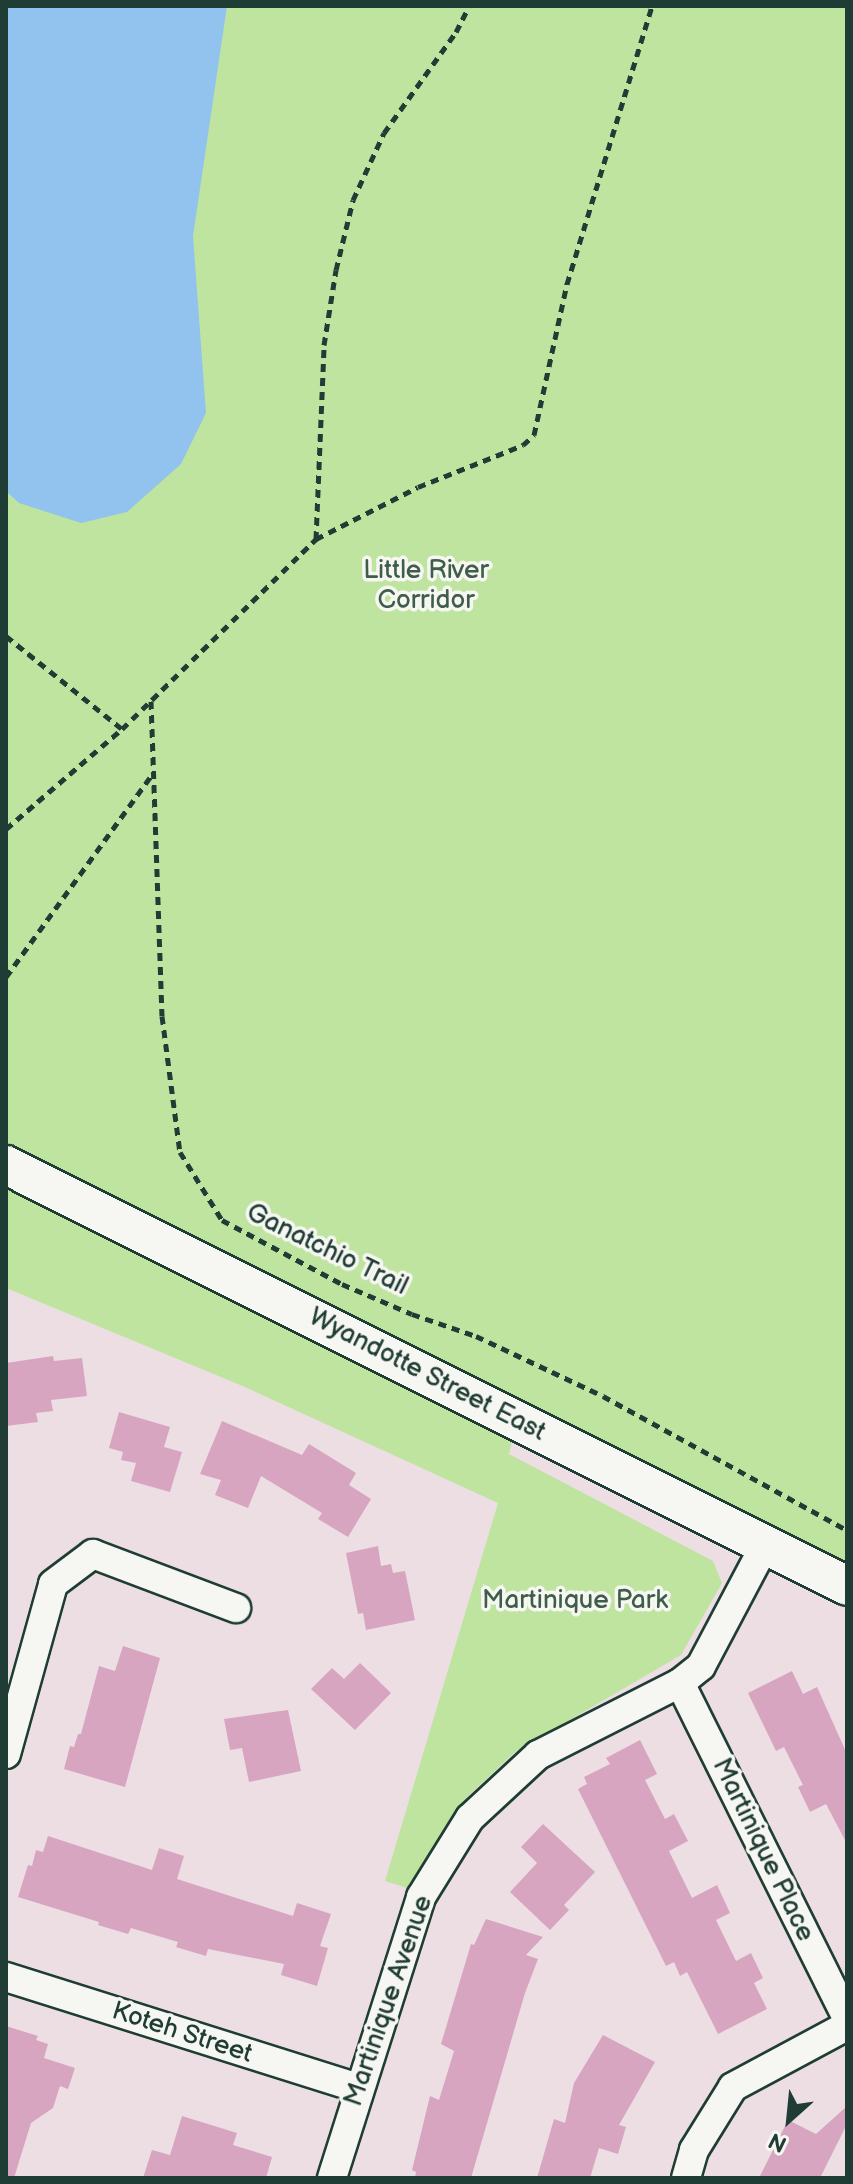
<!DOCTYPE html>
<style>
body{margin:0}
#map{position:relative;width:853px;height:2184px;overflow:hidden;background:#eddee3;font-family:"Balsamiq Sans",sans-serif}
div>[style]{position:absolute}
[style*='--x']{left:calc(var(--x)*1px);top:calc(var(--y)*1px);width:calc(var(--w)*1px);rotate:calc(var(--a)*1deg)}
.green>*{inset:0;background:#bee49f}
.water>*{inset:0;background:#92c2ee}
.building>*{inset:0;background:#d8a5c0}
.path>*{height:5px;margin-top:-2.5px;transform-origin:0;background:repeating-linear-gradient(90deg,#1f3d34 0 8px,transparent 0 14px)}
.roads{filter:drop-shadow(2px 0 #1f3d34) drop-shadow(-2px 0 #1f3d34) drop-shadow(0 2px #1f3d34) drop-shadow(0 -2px #1f3d34)}
.street>*{height:28px;margin:-14px;padding:0 14px;transform-origin:14px;border-radius:14px;background:#f6f6f2}
.secondary>*{height:38px;margin:-19px;padding:0 19px;transform-origin:19px;border-radius:19px;background:#f6f6f2}
span{translate:-50% -50%;white-space:nowrap;text-align:center;line-height:1.15;-webkit-text-stroke:7px #f6f6f2;paint-order:stroke}
.park-label{font-size:26px;color:#3f5e49}
.street-label{font-size:26px;color:#1f3d34}
.frame{position:absolute;inset:0;border:8px solid #1f3d34;pointer-events:none}
.north{position:absolute;left:749px;top:2080px;width:80px;height:80px;-webkit-text-stroke:6px #f6f6f2;paint-order:stroke;rotate:207deg;font-size:22px;font-weight:700;line-height:32px;text-align:center;color:#1f3d34}
.north::after{content:'';display:block;margin:auto;width:28px;height:36px;background:#1f3d34;clip-path:polygon(50% 0,100% 100%,50% 72%,0 100%)}
</style>
<div id="map">
<div class="green">
<i style="clip-path:polygon(6px 6px,847px 6px,847px 1586px,517px 1421px,509px 1454px,713px 1561px,722px 1583px,681px 1655px,515px 1752px,467px 1797px,407px 1888px,385px 1881px,498px 1503px,245px 1387px,6px 1288px)"></i>
</div>
<div class="water">
<i style="clip-path:polygon(6px 6px,227px 6px,193px 236px,206px 413px,181px 464px,127px 512px,81px 523px,19px 503px,6px 491px)"></i>
</div>
<div class="building">
<i style="clip-path:polygon(53px 1356px,54px 1361px,82px 1358px,87px 1396px,51px 1400px,53px 1411px,36px 1413px,38px 1422px,6px 1426px,6px 1363px)"></i>
<i style="clip-path:polygon(119px 1412px,170px 1427px,164px 1447px,182px 1452px,170px 1492px,131px 1481px,136px 1463px,121px 1460px,123px 1452px,109px 1448px)"></i>
<i style="clip-path:polygon(222px 1421px,302px 1455px,309px 1444px,356px 1473px,349px 1485px,371px 1499px,348px 1537px,318px 1519px,322px 1513px,261px 1476px,248px 1508px,215px 1495px,221px 1480px,200px 1474px)"></i>
<i style="clip-path:polygon(378px 1546px,381px 1566px,391px 1564px,393px 1573px,405px 1571px,415px 1620px,366px 1630px,363px 1613px,358px 1614px,346px 1553px)"></i>
<i style="clip-path:polygon(123px 1646px,160px 1658px,125px 1787px,64px 1769px,70px 1746px,74px 1747px,78px 1734px,81px 1734px,99px 1666px,115px 1671px)"></i>
<i style="clip-path:polygon(360px 1663px,391px 1693px,355px 1730px,311px 1689px,332px 1668px,344px 1679px)"></i>
<i style="clip-path:polygon(792px 1671px,803px 1694px,817px 1687px,847px 1754px,847px 1844px,826px 1804px,810px 1812px,798px 1787px,803px 1785px,784px 1747px,776px 1751px,748px 1693px)"></i>
<i style="clip-path:polygon(288px 1710px,301px 1771px,249px 1782px,242px 1748px,230px 1750px,224px 1719px)"></i>
<i style="clip-path:polygon(640px 1740px,657px 1774px,645px 1780px,665px 1819px,674px 1814px,688px 1841px,669px 1851px,692px 1898px,717px 1885px,730px 1913px,716px 1920px,736px 1961px,751px 1953px,763px 1978px,754px 1983px,767px 2009px,718px 2034px,687px 1972px,680px 1976px,674px 1962px,666px 1966px,578px 1789px,587px 1784px,584px 1777px,610px 1764px,606px 1758px)"></i>
<i style="clip-path:polygon(543px 1824px,595px 1872px,564px 1905px,569px 1910px,550px 1930px,510px 1892px,537px 1863px,521px 1847px)"></i>
<i style="clip-path:polygon(48px 1836px,152px 1870px,159px 1848px,184px 1856px,177px 1879px,293px 1916px,297px 1903px,331px 1914px,320px 1946px,328px 1948px,317px 1986px,281px 1975px,284px 1964px,208px 1949px,206px 1956px,176px 1947px,178px 1942px,131px 1928px,128px 1934px,98px 1925px,99px 1922px,18px 1897px,28px 1865px,32px 1866px,36px 1850px,43px 1852px)"></i>
<i style="clip-path:polygon(486px 1919px,543px 1937px,526px 1955px,538px 1959px,525px 1993px,471px 2178px,415px 2178px,416px 2172px,412px 2170px,430px 2096px,439px 2100px,454px 2051px,441px 2044px,471px 1944px,474px 1945px)"></i>
<i style="clip-path:polygon(6px 2026px,38px 2036px,36px 2040px,48px 2044px,44px 2058px,75px 2068px,68px 2089px,60px 2086px,53px 2108px,31px 2123px,14px 2178px,6px 2178px)"></i>
<i style="clip-path:polygon(603px 2035px,655px 2062px,619px 2125px,626px 2127px,618px 2154px,599px 2148px,590px 2178px,537px 2178px,554px 2119px,565px 2123px,574px 2083px)"></i>
<i style="clip-path:polygon(847px 2106px,847px 2124px,820px 2178px,759px 2178px,788px 2120px,816px 2134px)"></i>
<i style="clip-path:polygon(182px 2116px,237px 2133px,233px 2145px,272px 2157px,266px 2178px,143px 2178px,152px 2150px,170px 2155px)"></i>
</div>
<div class="path">
<i style="--x:316;--y:539;--w:194;--a:-87.6"></i>
<i style="--x:324;--y:345;--w:76;--a:-80.9"></i>
<i style="--x:336;--y:270;--w:72;--a:-76.3"></i>
<i style="--x:353;--y:200;--w:74;--a:-65.2"></i>
<i style="--x:384;--y:133;--w:124;--a:-54.5"></i>
<i style="--x:456;--y:32;--w:29;--a:-63"></i>
<i style="--x:6;--y:636;--w:149;--a:38.7"></i>
<i style="--x:151;--y:701;--w:315;--a:88"></i>
<i style="--x:162;--y:1016;--w:137;--a:82.5"></i>
<i style="--x:180;--y:1152;--w:80;--a:58.3"></i>
<i style="--x:222;--y:1220;--w:136;--a:28.1"></i>
<i style="--x:342;--y:1284;--w:76;--a:23.2"></i>
<i style="--x:412;--y:1314;--w:68;--a:19"></i>
<i style="--x:476;--y:1336;--w:140;--a:25.3"></i>
<i style="--x:603;--y:1396;--w:278;--a:28.8"></i>
<i style="--x:6;--y:829;--w:153;--a:-40.8"></i>
<i style="--x:122;--y:729;--w:272;--a:-44.4"></i>
<i style="--x:316;--y:539;--w:114;--a:-27"></i>
<i style="--x:418;--y:487;--w:113;--a:-21.8"></i>
<i style="--x:523;--y:445;--w:15;--a:-42"></i>
<i style="--x:534;--y:435;--w:155;--a:-77.7"></i>
<i style="--x:567;--y:284;--w:291;--a:-73"></i>
<i style="--x:6;--y:977;--w:251;--a:-54.2"></i>
</div>
<div class="roads">
<div class="street">
<i style="--x:680;--y:1683;--w:374;--a:63.5"></i>
<i style="--x:6;--y:1754;--w:176;--a:-74.5"></i>
<i style="--x:53;--y:1584;--w:50;--a:-36.9"></i>
<i style="--x:93;--y:1554;--w:153;--a:20.7"></i>
<i style="--x:6;--y:1977;--w:369;--a:17.5"></i>
<i style="--x:332;--y:2178;--w:295;--a:-72.4"></i>
<i style="--x:421;--y:1897;--w:93;--a:-58.2"></i>
<i style="--x:470;--y:1818;--w:93;--a:-42.8"></i>
<i style="--x:538;--y:1755;--w:159;--a:-26.9"></i>
<i style="--x:680;--y:1683;--w:27;--a:-39"></i>
<i style="--x:701;--y:1666;--w:137;--a:-62.1"></i>
<i style="--x:686;--y:2178;--w:29;--a:-74"></i>
<i style="--x:694;--y:2150;--w:74;--a:-58.2"></i>
<i style="--x:733;--y:2087;--w:129;--a:-28.2"></i>
</div>
<div class="secondary">
<i style="--x:6;--y:1165;--w:940;--a:26.59"></i>
</div>
</div>
<div class="park-label">
<span style="left:426px;top:586px">Little River<br>Corridor</span>
<span style="left:575px;top:1601px">Martinique Park</span>
</div>
<div class="street-label">
<span style="left:327px;top:1250px;rotate:26deg">Ganatchio Trail</span>
<span style="left:427px;top:1375px;rotate:27deg">Wyandotte Street East</span>
<span style="left:763px;top:1850px;rotate:64deg">Martinique Place</span>
<span style="left:389px;top:2001px;rotate:-71deg">Martinique Avenue</span>
<span style="left:182px;top:2033px;rotate:18deg">Koteh Street</span>
</div>
<div class="frame"></div>
<div class="north">N</div>
</div>
